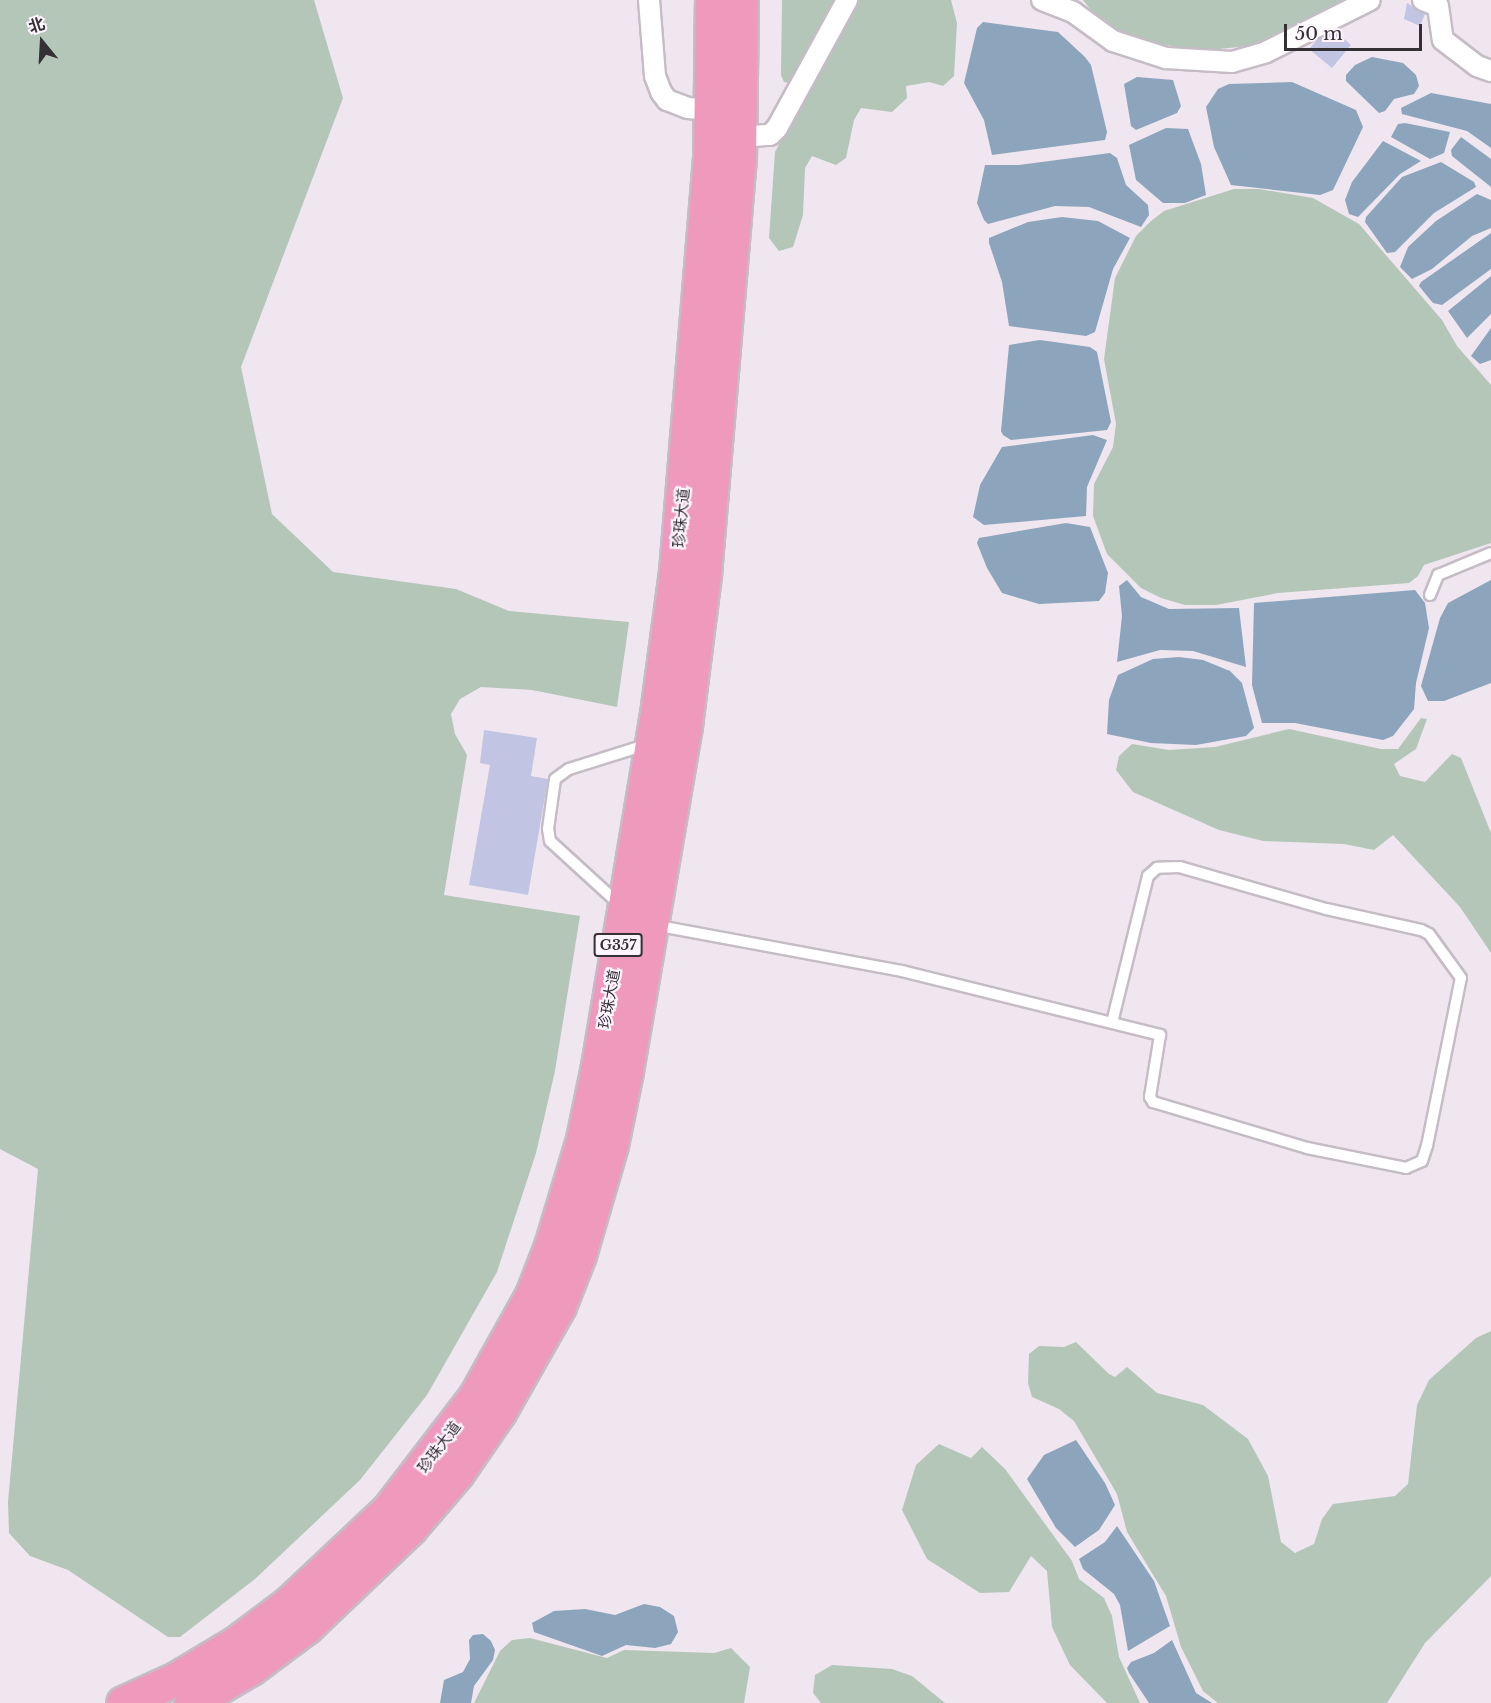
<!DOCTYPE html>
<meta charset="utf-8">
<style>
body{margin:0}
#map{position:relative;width:1491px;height:1703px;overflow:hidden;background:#efe6f0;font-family:"Libre Baskerville","Noto Sans SC",serif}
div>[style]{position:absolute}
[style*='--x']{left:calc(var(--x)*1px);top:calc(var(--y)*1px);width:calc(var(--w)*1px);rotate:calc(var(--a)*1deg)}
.green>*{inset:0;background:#b4c6b7}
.water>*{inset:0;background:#8ca5bc}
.building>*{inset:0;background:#c2c4e3}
.roads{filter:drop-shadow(2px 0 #c5bcc6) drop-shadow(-2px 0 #c5bcc6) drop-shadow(0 2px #c5bcc6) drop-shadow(0 -2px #c5bcc6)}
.service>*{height:10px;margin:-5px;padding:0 5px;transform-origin:5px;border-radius:5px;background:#fff}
.minor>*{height:20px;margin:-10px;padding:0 10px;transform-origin:10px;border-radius:10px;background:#fff}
.trunk>*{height:33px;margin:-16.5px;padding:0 16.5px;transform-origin:16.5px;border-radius:16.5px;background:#ef9abc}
span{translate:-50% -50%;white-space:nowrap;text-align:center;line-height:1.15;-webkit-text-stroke:4.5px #fdf4fe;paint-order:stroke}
.shield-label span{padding:2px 4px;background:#fdf4fe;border:2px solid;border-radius:4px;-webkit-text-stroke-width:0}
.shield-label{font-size:14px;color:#343034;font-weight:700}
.street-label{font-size:15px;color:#343034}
.north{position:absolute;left:12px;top:12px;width:60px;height:60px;-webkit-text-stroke:4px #fdf4fe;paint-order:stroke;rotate:342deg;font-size:16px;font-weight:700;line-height:24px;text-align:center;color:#343034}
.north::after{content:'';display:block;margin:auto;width:21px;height:27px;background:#343034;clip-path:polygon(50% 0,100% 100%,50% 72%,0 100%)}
.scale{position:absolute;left:1284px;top:24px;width:138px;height:27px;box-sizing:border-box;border:3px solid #343034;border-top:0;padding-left:8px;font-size:18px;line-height:21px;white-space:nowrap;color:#343034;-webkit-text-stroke:4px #fdf4fe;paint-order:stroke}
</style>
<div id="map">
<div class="green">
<i style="clip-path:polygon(0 0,314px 0,343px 98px,241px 367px,272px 514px,333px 572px,456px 589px,509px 611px,629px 622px,617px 707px,532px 690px,481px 687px,460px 699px,451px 714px,455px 734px,467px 755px,444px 895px,580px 916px,555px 1071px,536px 1153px,497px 1272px,427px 1395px,360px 1480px,255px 1579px,180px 1637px,168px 1637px,68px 1570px,30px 1556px,9px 1533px,8px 1502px,38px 1169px,0 1149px)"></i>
<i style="clip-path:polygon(782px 0,839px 0,790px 83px,784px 82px,781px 75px)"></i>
<i style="clip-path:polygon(856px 0,951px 0,957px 23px,954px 76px,943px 86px,929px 82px,906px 86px,907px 98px,892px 112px,861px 108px,854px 120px,846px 158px,836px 165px,812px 156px,805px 168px,803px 215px,793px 247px,779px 251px,769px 238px,775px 152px)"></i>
<i style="clip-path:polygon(1083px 0,1348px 0,1249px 46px,1199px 51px,1128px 38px,1102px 24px)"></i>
<i style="clip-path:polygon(1234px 189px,1259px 189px,1313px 198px,1359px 224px,1442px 320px,1457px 346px,1491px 385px,1491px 543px,1424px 565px,1418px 576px,1409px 583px,1278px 593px,1216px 605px,1185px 605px,1161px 598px,1141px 588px,1107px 554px,1093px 516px,1094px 484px,1113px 447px,1116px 424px,1104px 359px,1115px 278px,1136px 236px,1151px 221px,1164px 211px)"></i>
<i style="clip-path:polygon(1421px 718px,1427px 719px,1416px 749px,1394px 764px,1400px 776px,1425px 782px,1452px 754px,1461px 758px,1491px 833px,1491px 953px,1460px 907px,1393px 835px,1374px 850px,1344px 844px,1263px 841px,1219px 830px,1133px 792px,1116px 770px,1119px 756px,1132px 744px,1169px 750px,1215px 747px,1289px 729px,1381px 749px,1398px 749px)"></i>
<i style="clip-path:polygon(1491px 1331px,1491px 1576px,1425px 1643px,1387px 1703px,1218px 1703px,1203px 1691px,1181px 1647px,1166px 1596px,1127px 1532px,1117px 1494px,1074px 1421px,1059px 1409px,1032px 1397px,1028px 1383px,1029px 1354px,1039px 1346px,1064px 1347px,1076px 1342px,1109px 1374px,1115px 1377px,1127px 1367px,1157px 1393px,1203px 1405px,1248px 1439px,1268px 1476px,1281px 1542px,1295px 1553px,1314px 1544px,1322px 1519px,1333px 1504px,1395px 1496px,1408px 1484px,1417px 1405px,1429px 1380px,1476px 1338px)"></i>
<i style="clip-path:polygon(939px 1444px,971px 1458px,982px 1447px,1005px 1469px,1072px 1561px,1079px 1579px,1104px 1598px,1112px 1616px,1119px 1657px,1140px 1703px,1107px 1703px,1070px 1665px,1052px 1627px,1047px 1571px,1031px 1556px,1009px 1592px,980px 1593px,927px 1559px,902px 1510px,916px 1465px)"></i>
<i style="clip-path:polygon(530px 1638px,607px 1658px,624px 1650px,714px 1653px,731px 1648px,750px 1667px,744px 1703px,474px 1703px,500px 1651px,512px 1640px)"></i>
<i style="clip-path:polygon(832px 1665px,892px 1669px,912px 1676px,945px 1703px,821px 1703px,813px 1693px,815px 1675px)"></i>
</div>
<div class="water">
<i style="clip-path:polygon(983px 22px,1058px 32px,1085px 57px,1091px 65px,1107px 132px,1105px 140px,992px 155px,984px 120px,964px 83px,977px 28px)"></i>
<i style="clip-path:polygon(1372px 57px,1403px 63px,1416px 75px,1419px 86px,1414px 94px,1394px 99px,1385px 111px,1379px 113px,1346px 81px,1346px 75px,1355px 65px)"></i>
<i style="clip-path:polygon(1137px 77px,1173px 80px,1181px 106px,1177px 113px,1136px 130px,1131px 126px,1124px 84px)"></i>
<i style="clip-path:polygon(1292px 82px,1356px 110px,1363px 127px,1333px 190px,1320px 195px,1231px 185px,1214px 147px,1206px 107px,1218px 89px,1229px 84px)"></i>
<i style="clip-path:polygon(1431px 93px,1491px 104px,1491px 148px,1467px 131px,1402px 114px,1401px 108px)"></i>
<i style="clip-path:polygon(1405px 123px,1450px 132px,1444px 153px,1430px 159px,1391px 137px,1398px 124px)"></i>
<i style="clip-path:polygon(1166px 128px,1188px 129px,1201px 164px,1206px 195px,1185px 203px,1163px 203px,1136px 180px,1129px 145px)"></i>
<i style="clip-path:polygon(1461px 137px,1491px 159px,1491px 187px,1452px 156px,1451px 150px)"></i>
<i style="clip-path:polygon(1383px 141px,1421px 161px,1400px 174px,1358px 217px,1349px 214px,1345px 200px,1352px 182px)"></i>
<i style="clip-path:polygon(1110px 153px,1117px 158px,1126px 185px,1148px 205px,1149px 215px,1141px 227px,1089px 207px,1055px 206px,988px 224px,984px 220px,977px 203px,985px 165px,1019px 165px)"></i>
<i style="clip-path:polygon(1441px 162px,1474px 182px,1476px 187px,1434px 213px,1395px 252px,1387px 253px,1365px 222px,1366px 217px,1402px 177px)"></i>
<i style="clip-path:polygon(1477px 194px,1491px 200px,1491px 228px,1472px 236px,1432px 269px,1412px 279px,1400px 267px,1408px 247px,1436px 221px)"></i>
<i style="clip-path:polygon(1062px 217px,1098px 221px,1130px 238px,1113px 269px,1095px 332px,1086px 336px,1009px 326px,1002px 282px,989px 243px,989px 238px,1028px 222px)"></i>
<i style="clip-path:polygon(1491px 233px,1491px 269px,1442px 305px,1433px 303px,1419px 286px,1421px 282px)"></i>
<i style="clip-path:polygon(1491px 276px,1491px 314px,1467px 338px,1448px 311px)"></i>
<i style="clip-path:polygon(1491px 328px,1491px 360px,1480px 364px,1471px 356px)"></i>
<i style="clip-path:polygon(1040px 340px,1090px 347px,1097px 352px,1111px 422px,1107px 430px,1011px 440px,1003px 435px,1001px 431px,1009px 345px)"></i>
<i style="clip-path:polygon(1093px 435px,1107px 440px,1087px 487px,1086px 516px,984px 525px,973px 517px,980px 485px,1002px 447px)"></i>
<i style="clip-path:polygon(1066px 523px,1090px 527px,1108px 573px,1105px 593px,1099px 601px,1039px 604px,1002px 593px,987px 568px,977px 543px,979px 538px)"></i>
<i style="clip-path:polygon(1127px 580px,1141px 597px,1169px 609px,1239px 608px,1246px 667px,1193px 651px,1160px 650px,1117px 662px,1122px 616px,1119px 586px)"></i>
<i style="clip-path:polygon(1491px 580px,1491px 683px,1444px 701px,1428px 701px,1421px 686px,1440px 618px,1448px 603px)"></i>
<i style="clip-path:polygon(1415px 590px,1425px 603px,1429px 628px,1416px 683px,1414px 709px,1393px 736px,1383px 740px,1295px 723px,1262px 723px,1252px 685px,1254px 603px)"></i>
<i style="clip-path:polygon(1179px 657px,1203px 660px,1230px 671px,1242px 683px,1254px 728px,1246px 736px,1196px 745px,1151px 743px,1107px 734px,1109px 700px,1118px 675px,1153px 659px)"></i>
<i style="clip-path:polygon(1076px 1440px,1105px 1483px,1115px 1505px,1099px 1530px,1075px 1547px,1056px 1528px,1027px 1479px,1044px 1455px)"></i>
<i style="clip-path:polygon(1117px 1526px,1154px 1581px,1170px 1626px,1128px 1651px,1120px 1605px,1114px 1594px,1083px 1569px,1079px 1559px,1105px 1542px)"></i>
<i style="clip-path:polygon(644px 1604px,660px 1607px,674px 1616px,678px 1632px,671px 1644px,655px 1648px,626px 1645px,602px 1656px,534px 1632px,532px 1623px,554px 1611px,585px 1609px,615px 1615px)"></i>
<i style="clip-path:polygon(483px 1634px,491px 1641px,495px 1650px,493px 1660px,474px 1686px,471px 1703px,440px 1703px,444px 1680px,463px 1672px,470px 1659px,469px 1640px,473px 1635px)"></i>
<i style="clip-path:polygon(1172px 1640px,1196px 1693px,1212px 1703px,1149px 1703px,1129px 1673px,1127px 1668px,1131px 1662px,1154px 1653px)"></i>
</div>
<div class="building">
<i style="clip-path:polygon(1407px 3px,1425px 14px,1420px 26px,1404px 19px)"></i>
<i style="clip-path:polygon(1335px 31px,1351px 45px,1332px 68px,1309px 49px,1317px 40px)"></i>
<i style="clip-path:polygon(484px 730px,537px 738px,531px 776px,548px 779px,528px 895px,469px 885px,490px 765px,480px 763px)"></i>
</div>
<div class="roads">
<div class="service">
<i style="--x:1430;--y:595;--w:22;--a:-68"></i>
<i style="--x:1438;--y:575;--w:57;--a:-22.5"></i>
<i style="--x:619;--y:904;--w:93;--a:-137.6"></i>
<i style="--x:550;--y:841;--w:12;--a:-99"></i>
<i style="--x:548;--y:829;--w:50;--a:-82"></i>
<i style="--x:555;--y:779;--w:17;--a:-36"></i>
<i style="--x:569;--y:769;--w:84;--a:-17.4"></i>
<i style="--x:654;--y:925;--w:252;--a:10.5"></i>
<i style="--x:902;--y:971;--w:266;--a:13.9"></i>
<i style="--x:1160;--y:1035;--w:63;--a:99.2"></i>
<i style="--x:1150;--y:1097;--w:6;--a:59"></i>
<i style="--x:1153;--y:1102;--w:161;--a:16.6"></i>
<i style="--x:1307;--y:1148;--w:101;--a:11.4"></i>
<i style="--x:1406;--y:1168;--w:17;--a:-24"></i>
<i style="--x:1422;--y:1161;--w:16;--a:-72"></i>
<i style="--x:1427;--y:1146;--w:171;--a:-78.6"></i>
<i style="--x:1461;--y:978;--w:54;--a:-126"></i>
<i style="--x:1429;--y:934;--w:9;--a:-153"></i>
<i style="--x:1421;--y:930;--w:97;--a:-167.5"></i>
<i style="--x:1326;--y:909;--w:152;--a:-164"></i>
<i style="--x:1180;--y:867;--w:23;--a:178"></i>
<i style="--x:1157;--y:868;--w:12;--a:138"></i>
<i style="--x:1148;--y:876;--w:151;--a:103.8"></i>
</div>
<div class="minor">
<i style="--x:649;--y:0;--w:76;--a:85.5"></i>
<i style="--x:655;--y:76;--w:17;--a:69"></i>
<i style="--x:661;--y:92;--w:10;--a:53"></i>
<i style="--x:667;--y:100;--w:22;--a:21"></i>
<i style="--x:688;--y:108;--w:23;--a:5"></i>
<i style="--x:711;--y:110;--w:39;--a:44"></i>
<i style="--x:739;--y:137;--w:31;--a:-4"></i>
<i style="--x:770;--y:135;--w:10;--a:-45"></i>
<i style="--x:777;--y:128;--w:146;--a:-61.3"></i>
<i style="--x:1042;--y:0;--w:33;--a:21"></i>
<i style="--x:1073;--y:12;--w:49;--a:35.9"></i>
<i style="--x:1113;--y:41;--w:56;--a:17.8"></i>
<i style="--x:1166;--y:58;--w:66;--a:3.5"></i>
<i style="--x:1232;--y:62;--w:35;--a:-16"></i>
<i style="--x:1266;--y:52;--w:116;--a:-26.6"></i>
<i style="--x:1423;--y:0;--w:16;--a:22"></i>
<i style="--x:1438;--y:6;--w:34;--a:82"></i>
<i style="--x:1443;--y:40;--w:43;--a:37.4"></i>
<i style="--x:1477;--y:66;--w:15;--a:20"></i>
</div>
<div class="trunk">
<i style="--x:123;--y:1703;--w:58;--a:-24.4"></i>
<i style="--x:176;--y:1679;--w:70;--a:-31"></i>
<i style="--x:236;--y:1643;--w:65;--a:-36.9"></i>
<i style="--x:288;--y:1604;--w:139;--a:-43.2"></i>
<i style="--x:389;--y:1509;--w:141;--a:-52.5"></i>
<i style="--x:475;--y:1397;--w:117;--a:-60.8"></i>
<i style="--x:532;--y:1295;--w:53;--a:-68.8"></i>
<i style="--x:551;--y:1246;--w:112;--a:-73.3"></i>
<i style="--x:583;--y:1139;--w:75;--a:-78.4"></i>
<i style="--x:598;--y:1066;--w:350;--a:-80.5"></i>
<i style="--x:656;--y:721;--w:151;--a:-82.4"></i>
<i style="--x:676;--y:571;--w:413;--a:-85.3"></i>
<i style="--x:710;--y:159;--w:159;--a:-89.3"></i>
<i style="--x:191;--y:1703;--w:69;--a:-30.3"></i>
<i style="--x:251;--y:1668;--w:69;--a:-36.7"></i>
<i style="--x:306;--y:1627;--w:144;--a:-43.6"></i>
<i style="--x:410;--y:1528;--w:72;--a:-49.5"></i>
<i style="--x:457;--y:1473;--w:74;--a:-55.5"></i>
<i style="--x:499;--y:1412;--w:122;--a:-60.5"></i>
<i style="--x:559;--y:1306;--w:55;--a:-68.6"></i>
<i style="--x:579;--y:1255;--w:115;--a:-73.8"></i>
<i style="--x:611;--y:1145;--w:76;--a:-78.5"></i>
<i style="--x:626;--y:1071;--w:351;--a:-80.3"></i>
<i style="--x:685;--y:725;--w:152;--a:-82.8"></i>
<i style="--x:704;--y:574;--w:415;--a:-85.2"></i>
<i style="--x:739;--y:160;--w:160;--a:-89.3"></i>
</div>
</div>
<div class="shield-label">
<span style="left:618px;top:945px">G357</span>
</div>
<div class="street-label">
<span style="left:681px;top:518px;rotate:-85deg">珍珠大道</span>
<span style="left:609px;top:999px;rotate:-80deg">珍珠大道</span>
<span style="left:439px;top:1447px;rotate:-53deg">珍珠大道</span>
</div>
<div class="north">北</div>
<div class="scale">50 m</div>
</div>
